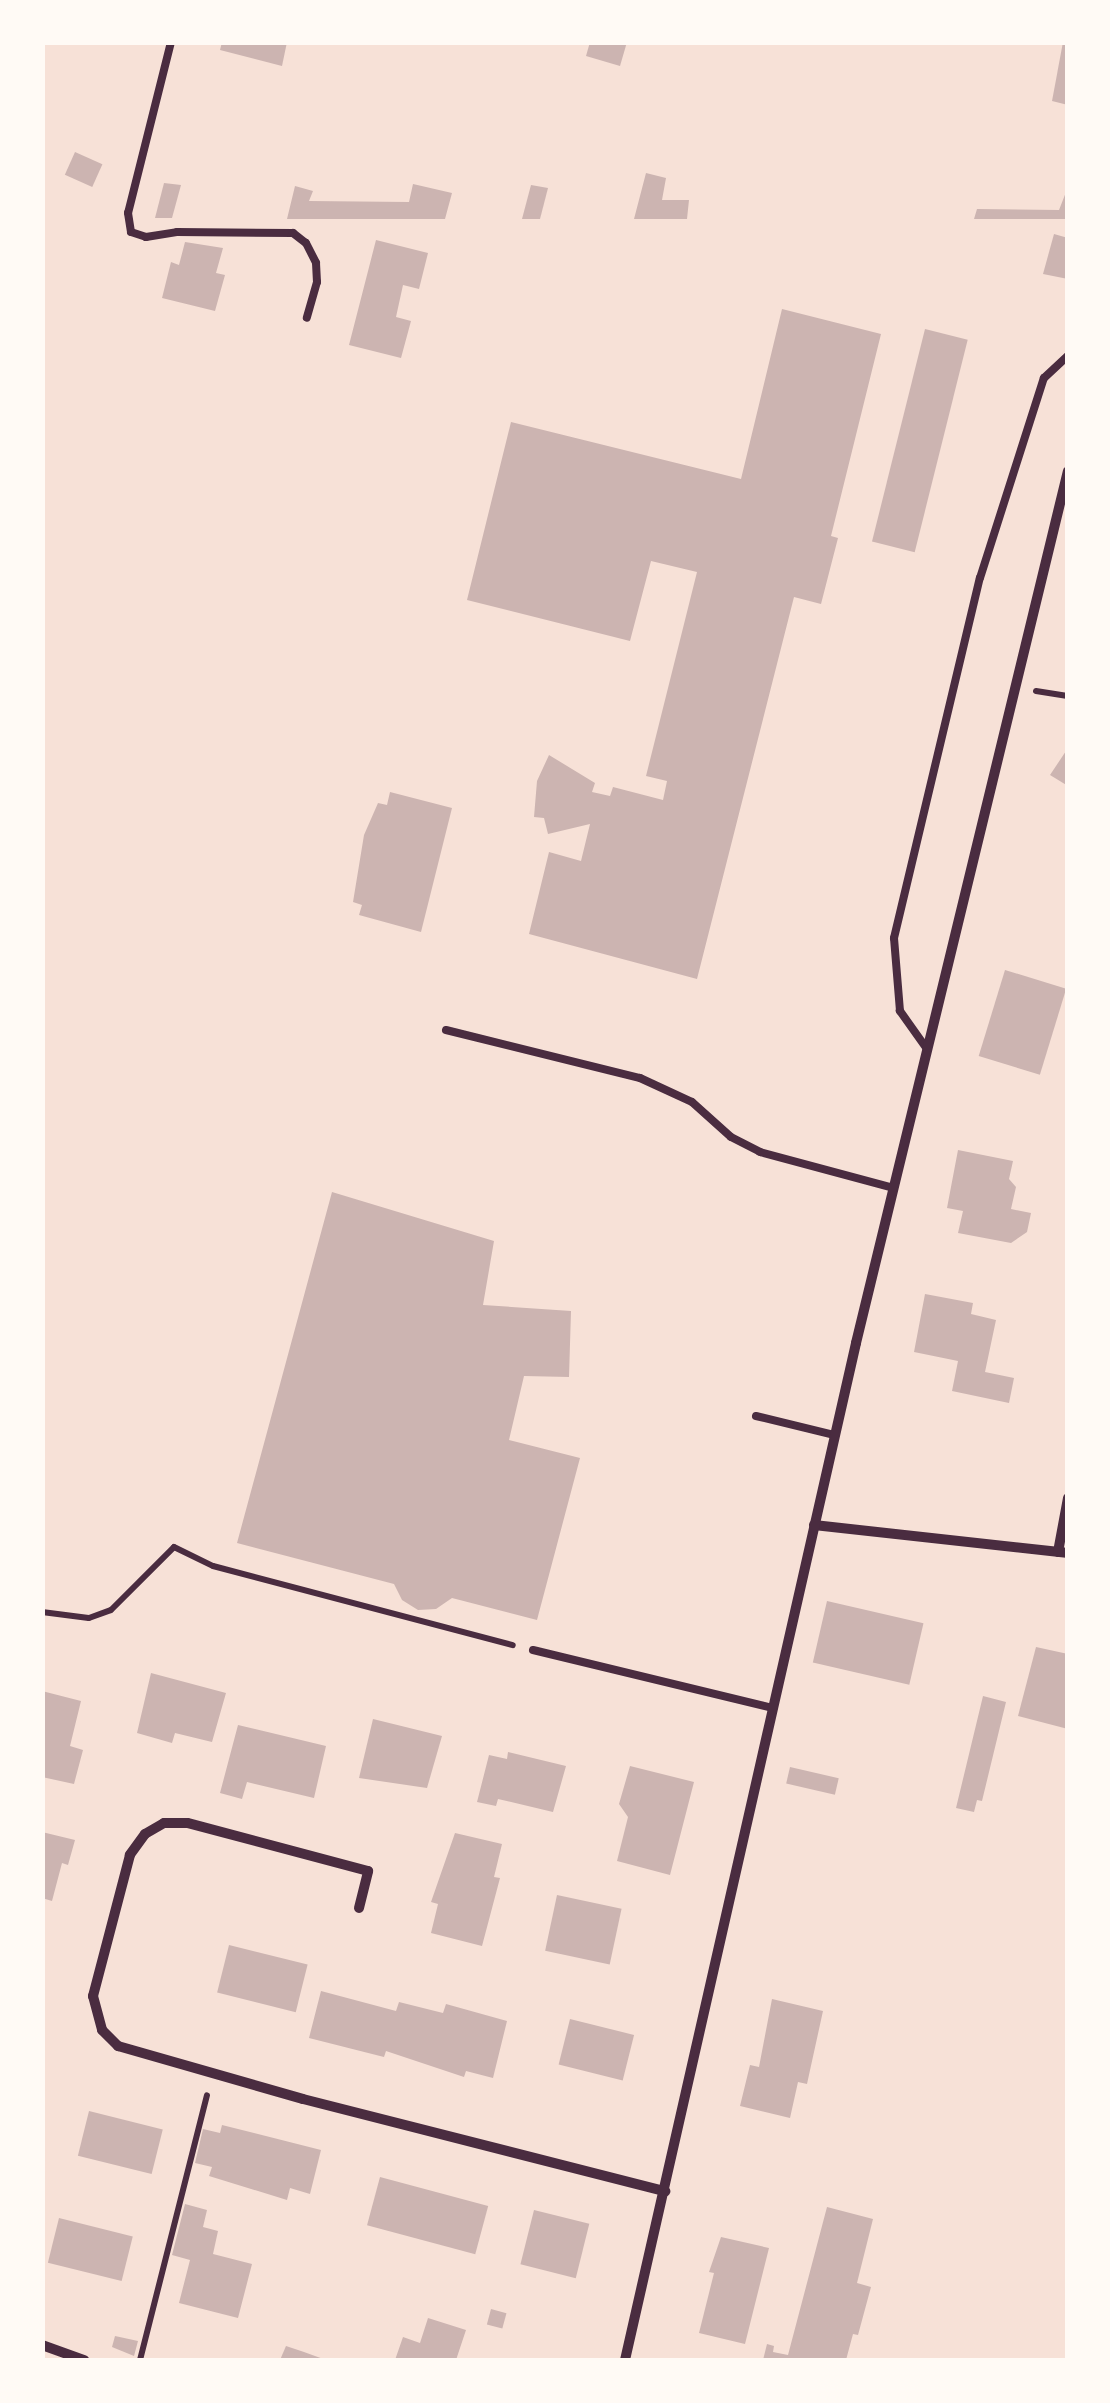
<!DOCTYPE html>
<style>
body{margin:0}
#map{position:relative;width:1110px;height:2403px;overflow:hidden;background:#f7e1d7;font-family:Arial,sans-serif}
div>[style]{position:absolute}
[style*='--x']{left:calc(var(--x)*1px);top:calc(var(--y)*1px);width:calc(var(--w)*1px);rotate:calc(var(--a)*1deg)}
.building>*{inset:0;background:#ccb4b1;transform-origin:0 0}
.path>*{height:6px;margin:-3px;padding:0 3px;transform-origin:3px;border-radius:3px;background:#4a2c40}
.service>*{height:8px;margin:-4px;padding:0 4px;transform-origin:4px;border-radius:4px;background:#4a2c40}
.minor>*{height:10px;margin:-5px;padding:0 5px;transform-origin:5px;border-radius:5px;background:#4a2c40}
span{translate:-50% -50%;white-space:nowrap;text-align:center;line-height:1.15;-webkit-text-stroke:9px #fffaf5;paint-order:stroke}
.frame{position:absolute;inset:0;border:45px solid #fffaf5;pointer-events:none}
</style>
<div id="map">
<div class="building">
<i style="clip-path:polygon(222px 42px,287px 42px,282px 66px,220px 50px)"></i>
<i style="clip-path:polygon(590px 42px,627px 42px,620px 66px,586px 56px)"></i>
<i style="clip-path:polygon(1063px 42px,1068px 42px,1068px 105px,1052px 101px)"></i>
<i style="left:75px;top:152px;width:30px;height:25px;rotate:24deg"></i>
<i style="clip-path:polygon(646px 173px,666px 178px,662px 200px,689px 200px,687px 219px,634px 219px)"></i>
<i style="clip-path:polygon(164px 183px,181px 185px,172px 218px,155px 218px)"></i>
<i style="clip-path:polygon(413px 184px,452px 193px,445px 219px,287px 219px,295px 186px,313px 191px,309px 201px,409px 202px)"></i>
<i style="clip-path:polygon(531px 185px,548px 188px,540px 219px,522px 219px)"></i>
<i style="clip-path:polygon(1068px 187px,1068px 219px,974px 219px,977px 209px,1059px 210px)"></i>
<i style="clip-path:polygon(1054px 234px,1068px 238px,1068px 279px,1043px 274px)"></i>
<i style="clip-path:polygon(376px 240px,428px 253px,419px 289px,403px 285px,396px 317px,411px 321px,401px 358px,349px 345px)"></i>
<i style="clip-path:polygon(185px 242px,223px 248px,216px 273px,225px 275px,215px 311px,162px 298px,171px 262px,179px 265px)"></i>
<i style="clip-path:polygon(782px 309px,881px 334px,831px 536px,838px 538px,821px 604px,794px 597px,697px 979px,529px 934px,549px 852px,581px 861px,590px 824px,548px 834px,544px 818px,534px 817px,537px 781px,549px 755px,595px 783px,592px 792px,610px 796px,613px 787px,663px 800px,667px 781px,646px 776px,697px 572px,651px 561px,630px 641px,467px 600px,511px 422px,741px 479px)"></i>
<i style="left:925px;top:329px;width:44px;height:219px;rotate:14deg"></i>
<i style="clip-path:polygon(1068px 748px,1068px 786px,1050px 775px)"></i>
<i style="clip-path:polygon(390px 792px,452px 808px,421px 932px,359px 915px,362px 905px,353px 902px,364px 835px,378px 803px,387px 805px)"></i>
<i style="left:1005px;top:970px;width:64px;height:90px;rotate:17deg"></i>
<i style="clip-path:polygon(958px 1150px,1013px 1161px,1009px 1179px,1016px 1187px,1011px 1209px,1031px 1213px,1027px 1232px,1011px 1243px,958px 1233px,963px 1211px,947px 1208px)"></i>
<i style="clip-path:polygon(332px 1192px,494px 1241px,483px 1305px,571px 1311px,569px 1377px,524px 1376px,509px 1440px,580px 1458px,537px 1620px,452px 1598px,436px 1609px,418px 1610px,402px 1600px,394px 1584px,237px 1543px)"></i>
<i style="clip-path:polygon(925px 1294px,973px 1303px,971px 1314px,996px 1320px,985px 1372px,1014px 1378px,1009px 1403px,952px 1391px,958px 1361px,914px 1352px)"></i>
<i style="left:827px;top:1601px;width:99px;height:63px;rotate:13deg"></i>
<i style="clip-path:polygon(1036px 1647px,1068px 1654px,1068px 1729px,1018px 1716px)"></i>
<i style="clip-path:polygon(151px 1673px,226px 1693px,212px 1742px,175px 1733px,172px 1743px,137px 1733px)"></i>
<i style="clip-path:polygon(42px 1691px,81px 1701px,70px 1746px,83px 1750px,74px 1784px,42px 1777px)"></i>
<i style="clip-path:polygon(983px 1696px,1006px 1702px,982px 1801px,977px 1800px,974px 1812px,956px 1808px)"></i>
<i style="clip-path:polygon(373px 1719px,442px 1736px,427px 1788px,359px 1778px)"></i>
<i style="clip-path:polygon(238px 1725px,326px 1746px,314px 1798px,247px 1782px,242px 1799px,220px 1793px)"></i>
<i style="clip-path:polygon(508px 1752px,566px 1766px,553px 1812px,498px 1799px,496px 1806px,477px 1802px,489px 1755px,507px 1759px)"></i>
<i style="clip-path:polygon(630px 1766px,694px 1782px,670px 1875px,617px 1861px,628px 1817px,619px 1804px)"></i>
<i style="left:790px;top:1767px;width:50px;height:17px;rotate:13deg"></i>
<i style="clip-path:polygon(42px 1832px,75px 1840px,68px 1865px,62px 1863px,52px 1901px,42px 1898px)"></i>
<i style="clip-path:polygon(455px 1833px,502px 1844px,494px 1877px,500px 1878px,482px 1946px,431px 1933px,438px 1904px,431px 1902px)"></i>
<i style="left:557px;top:1895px;width:66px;height:57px;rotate:12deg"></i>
<i style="left:229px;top:1945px;width:81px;height:49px;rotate:14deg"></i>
<i style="clip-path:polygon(321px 1991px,396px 2011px,399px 2002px,443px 2013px,446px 2004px,507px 2021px,493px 2078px,466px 2071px,464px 2077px,386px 2051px,384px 2057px,309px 2038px)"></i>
<i style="clip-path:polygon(772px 1999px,823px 2011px,807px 2084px,798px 2082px,790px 2118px,740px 2106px,750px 2065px,759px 2067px)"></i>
<i style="left:570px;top:2019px;width:66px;height:47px;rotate:14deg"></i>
<i style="left:89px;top:2111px;width:76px;height:46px;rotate:14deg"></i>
<i style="clip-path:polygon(222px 2125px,321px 2150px,310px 2194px,290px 2188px,287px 2200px,209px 2176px,212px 2167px,195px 2163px,203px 2129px,220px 2133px)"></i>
<i style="left:380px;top:2177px;width:112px;height:50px;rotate:15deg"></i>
<i style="clip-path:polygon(185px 2204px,207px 2210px,203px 2227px,218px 2231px,213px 2254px,252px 2264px,238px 2318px,179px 2303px,190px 2260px,172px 2255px)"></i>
<i style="clip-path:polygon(827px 2207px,873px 2219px,857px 2283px,871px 2287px,858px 2335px,853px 2334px,846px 2360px,763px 2360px,767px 2344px,774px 2346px,773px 2352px,788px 2355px)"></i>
<i style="left:534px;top:2210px;width:57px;height:56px;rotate:14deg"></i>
<i style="left:59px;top:2218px;width:76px;height:46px;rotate:14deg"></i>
<i style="clip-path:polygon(721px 2237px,769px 2248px,745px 2344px,699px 2333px,714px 2273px,709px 2272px)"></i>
<i style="left:491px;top:2309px;width:16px;height:16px;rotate:15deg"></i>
<i style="clip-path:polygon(428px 2318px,466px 2330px,456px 2360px,395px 2360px,403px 2337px,420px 2343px)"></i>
<i style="clip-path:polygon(115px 2336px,138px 2341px,134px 2356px,112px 2347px)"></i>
<i style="clip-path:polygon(286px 2346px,304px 2352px,326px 2360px,280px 2360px)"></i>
</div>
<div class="path">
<i style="--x:1036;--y:691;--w:32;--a:9"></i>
<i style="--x:42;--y:1612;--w:47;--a:7.3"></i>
<i style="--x:89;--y:1618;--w:23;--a:-20"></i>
<i style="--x:111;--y:1610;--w:89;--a:-45"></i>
<i style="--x:174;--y:1547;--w:43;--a:26"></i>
<i style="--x:213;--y:1566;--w:310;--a:14.8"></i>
<i style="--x:140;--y:2360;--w:273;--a:-75.8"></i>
</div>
<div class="service">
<i style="--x:171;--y:42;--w:176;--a:104.1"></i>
<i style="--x:128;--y:213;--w:19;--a:81"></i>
<i style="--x:131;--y:232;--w:16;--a:18"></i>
<i style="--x:146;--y:237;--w:31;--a:-9"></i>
<i style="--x:177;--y:232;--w:116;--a:0.5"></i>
<i style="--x:293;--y:233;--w:16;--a:38"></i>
<i style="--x:306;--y:243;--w:22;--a:63"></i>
<i style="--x:316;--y:263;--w:19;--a:87"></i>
<i style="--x:317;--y:282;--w:37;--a:106"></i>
<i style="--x:446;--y:1030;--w:200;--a:13.9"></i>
<i style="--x:640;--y:1078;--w:57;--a:24.8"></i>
<i style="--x:692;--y:1102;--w:52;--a:41.9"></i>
<i style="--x:731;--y:1137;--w:33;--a:27"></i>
<i style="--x:760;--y:1152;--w:138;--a:15.1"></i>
<i style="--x:927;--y:1049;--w:47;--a:-125.4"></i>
<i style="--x:900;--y:1011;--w:73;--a:-94.7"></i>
<i style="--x:894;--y:938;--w:370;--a:-76.6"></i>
<i style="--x:980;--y:578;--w:210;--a:-72.3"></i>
<i style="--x:1044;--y:378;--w:33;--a:-43"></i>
<i style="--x:756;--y:1416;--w:80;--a:13.7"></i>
<i style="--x:533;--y:1650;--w:247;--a:13.6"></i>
</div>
<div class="minor">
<i style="--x:814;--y:1525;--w:256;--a:6.3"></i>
<i style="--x:1058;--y:1552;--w:55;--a:-79.5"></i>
<i style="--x:359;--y:1908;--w:38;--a:-76"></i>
<i style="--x:368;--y:1871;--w:187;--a:-165.1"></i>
<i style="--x:187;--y:1823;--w:23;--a:180"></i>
<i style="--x:164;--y:1823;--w:22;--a:150"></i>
<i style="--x:145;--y:1834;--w:26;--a:126"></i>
<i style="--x:130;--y:1855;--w:146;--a:104.7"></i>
<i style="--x:93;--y:1996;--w:35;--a:75"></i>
<i style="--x:102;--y:2030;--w:23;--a:45"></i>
<i style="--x:118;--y:2046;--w:192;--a:16"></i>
<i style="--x:303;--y:2099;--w:374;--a:14.3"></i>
<i style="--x:42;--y:2345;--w:45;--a:19.7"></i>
<i style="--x:625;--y:2360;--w:1043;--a:-77.2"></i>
<i style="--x:856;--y:1343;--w:897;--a:-76.34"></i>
</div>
<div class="frame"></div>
</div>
